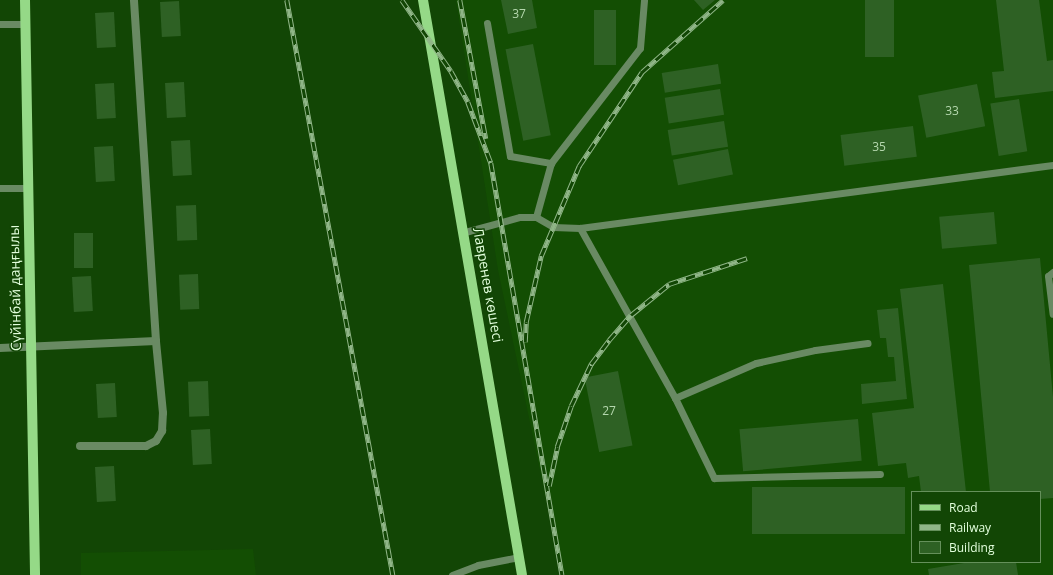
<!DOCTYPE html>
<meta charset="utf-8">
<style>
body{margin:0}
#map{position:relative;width:1053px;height:575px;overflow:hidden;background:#124605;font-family:"Open Sans",sans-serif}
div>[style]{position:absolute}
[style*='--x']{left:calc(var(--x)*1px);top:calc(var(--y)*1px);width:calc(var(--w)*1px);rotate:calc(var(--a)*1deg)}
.built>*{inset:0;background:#134e03}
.building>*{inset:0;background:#2e6124;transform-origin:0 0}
.lane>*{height:7px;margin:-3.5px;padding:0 3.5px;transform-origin:3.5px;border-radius:3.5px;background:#698a63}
.street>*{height:8px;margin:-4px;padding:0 4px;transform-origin:4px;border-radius:4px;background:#698a63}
.primary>*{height:10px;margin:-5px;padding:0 5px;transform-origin:5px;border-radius:5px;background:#95d987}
.rail>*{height:4.5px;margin-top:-2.25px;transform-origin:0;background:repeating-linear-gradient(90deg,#124605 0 9px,#90b688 0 18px);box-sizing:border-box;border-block:1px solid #90b688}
span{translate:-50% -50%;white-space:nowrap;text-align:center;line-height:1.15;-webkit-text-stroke:3px #124605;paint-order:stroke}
.number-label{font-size:12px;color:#b5d7ae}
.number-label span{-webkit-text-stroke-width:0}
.street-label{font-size:14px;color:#e2fedc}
.legend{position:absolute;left:911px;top:491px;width:130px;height:72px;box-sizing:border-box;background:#124605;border:1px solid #65905b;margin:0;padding:5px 7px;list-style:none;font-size:12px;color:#e2fedc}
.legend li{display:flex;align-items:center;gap:8px;height:20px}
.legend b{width:20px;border:1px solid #65905b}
</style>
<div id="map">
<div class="built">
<i style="clip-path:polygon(evenodd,456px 0,1053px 0,1053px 575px,562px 575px,498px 270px,456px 0,912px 492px,1040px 492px,1040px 562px,912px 562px,912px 492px)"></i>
<i style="clip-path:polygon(253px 549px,256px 575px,81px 575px,81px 553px)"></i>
</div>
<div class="building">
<i style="clip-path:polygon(501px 0,532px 0,537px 28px,508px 34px)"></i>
<i style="clip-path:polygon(694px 0,715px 0,703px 10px)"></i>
<i style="left:865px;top:0;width:29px;height:57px"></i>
<i style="clip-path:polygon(996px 0,1039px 0,1047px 61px,1053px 60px,1053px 91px,995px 98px,992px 72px,1004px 71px)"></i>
<i style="left:179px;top:1px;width:35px;height:19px;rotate:87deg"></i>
<i style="left:594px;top:10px;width:22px;height:55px"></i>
<i style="left:114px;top:12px;width:35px;height:19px;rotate:87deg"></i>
<i style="left:533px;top:44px;width:93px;height:28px;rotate:79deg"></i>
<i style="left:718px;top:64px;width:20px;height:57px;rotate:81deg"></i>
<i style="left:184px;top:82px;width:35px;height:19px;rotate:87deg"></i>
<i style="left:114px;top:83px;width:35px;height:19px;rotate:87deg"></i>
<i style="left:977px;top:84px;width:43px;height:60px;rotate:79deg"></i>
<i style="left:720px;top:89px;width:26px;height:56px;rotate:81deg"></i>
<i style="left:1019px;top:99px;width:53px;height:29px;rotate:81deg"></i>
<i style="left:724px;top:121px;width:26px;height:57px;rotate:81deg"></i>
<i style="left:913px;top:126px;width:31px;height:73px;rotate:83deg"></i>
<i style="left:190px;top:140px;width:35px;height:19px;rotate:87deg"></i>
<i style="left:113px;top:146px;width:35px;height:19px;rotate:87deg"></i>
<i style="left:728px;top:149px;width:26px;height:56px;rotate:79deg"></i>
<i style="left:196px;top:205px;width:35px;height:20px;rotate:88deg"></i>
<i style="left:994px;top:212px;width:32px;height:55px;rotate:85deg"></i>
<i style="left:74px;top:233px;width:19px;height:35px"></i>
<i style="clip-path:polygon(1040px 258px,1053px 397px,1053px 498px,1040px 499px,1040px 492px,990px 492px,969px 265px)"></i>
<i style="left:198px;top:274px;width:35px;height:19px;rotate:88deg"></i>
<i style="left:91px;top:276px;width:35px;height:19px;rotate:87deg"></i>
<i style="clip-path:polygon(943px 284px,966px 492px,921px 492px,919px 476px,908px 478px,906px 463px,878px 466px,872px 413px,914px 408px,900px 289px)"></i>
<i style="clip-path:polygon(898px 308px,907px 399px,862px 404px,861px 384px,896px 381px,894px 357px,888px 357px,886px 338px,880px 338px,877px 310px)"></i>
<i style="left:618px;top:371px;width:76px;height:34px;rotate:79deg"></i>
<i style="left:208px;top:381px;width:35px;height:20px;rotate:88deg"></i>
<i style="left:115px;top:383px;width:34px;height:19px;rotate:87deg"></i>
<i style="left:858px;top:419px;width:42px;height:119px;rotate:85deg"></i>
<i style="left:210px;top:429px;width:35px;height:19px;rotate:87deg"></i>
<i style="left:114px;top:466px;width:35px;height:19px;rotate:87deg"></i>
<i style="left:752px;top:487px;width:153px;height:47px"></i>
<i style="clip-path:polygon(970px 562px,1016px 562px,1018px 575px,929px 575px,928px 569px)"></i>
</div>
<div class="lane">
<i style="--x:487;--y:23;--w:135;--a:80.2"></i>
<i style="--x:510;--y:156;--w:42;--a:9.7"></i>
<i style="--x:0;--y:24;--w:25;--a:0"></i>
<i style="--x:0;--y:188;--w:28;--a:0"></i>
<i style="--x:536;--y:217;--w:56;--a:-74.5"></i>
<i style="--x:551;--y:163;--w:145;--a:-52.3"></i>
<i style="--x:640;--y:48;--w:48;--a:-85.2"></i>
<i style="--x:580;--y:228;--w:195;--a:60.8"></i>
<i style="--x:675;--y:398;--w:89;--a:64"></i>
<i style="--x:714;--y:478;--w:166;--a:-1.4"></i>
<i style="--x:465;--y:232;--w:57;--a:-15.3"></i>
<i style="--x:520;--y:217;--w:16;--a:0"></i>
<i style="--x:536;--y:217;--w:20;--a:30"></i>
<i style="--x:553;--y:227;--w:27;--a:2"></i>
<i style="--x:580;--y:228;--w:477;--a:-7.6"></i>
<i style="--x:1053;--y:272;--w:6;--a:141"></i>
<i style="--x:1048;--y:276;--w:38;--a:83"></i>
<i style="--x:675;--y:398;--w:88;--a:-23.4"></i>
<i style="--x:756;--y:363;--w:60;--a:-12.4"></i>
<i style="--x:815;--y:350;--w:53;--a:-7.5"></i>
<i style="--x:452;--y:575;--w:28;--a:-21"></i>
<i style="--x:478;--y:565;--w:42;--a:-11"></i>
</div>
<div class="street">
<i style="--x:0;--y:348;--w:156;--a:-2.6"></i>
<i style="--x:156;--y:341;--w:342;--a:-93.7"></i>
<i style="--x:80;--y:446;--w:66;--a:0"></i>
<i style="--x:146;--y:446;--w:11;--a:-27"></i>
<i style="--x:156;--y:441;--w:12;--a:-59"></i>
<i style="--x:162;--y:431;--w:18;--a:-87"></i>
<i style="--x:163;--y:413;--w:72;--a:-95.6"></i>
</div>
<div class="primary">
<i style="--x:25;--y:0;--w:575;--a:89"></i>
<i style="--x:423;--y:0;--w:583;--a:80.23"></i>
</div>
<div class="rail">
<i style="--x:287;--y:0;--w:585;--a:79.55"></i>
<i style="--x:402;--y:0;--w:86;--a:55.4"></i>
<i style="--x:451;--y:71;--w:35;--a:61"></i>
<i style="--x:468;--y:102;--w:65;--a:69.3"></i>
<i style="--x:491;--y:163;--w:418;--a:80.2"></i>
<i style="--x:460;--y:0;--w:141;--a:79.4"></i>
<i style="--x:525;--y:342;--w:20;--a:-87"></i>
<i style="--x:526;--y:322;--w:68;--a:-77.2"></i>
<i style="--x:541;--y:256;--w:98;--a:-67.1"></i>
<i style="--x:579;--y:166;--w:113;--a:-56.2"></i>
<i style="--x:642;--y:72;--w:108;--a:-41.6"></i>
<i style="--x:549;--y:486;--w:40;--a:-78"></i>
<i style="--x:557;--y:447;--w:43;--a:-71.1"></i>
<i style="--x:571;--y:406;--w:47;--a:-64.5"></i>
<i style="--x:591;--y:364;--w:30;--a:-53"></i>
<i style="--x:609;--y:340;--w:33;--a:-49"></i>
<i style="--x:631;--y:315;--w:49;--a:-39.2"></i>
<i style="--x:669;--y:284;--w:82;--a:-18.4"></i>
</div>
<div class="number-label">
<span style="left:519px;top:14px">37</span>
<span style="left:952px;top:111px">33</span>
<span style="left:879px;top:147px">35</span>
<span style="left:609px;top:411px">27</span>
</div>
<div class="street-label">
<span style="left:488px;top:285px;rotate:80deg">Лавренев көшесі</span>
<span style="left:15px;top:288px;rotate:-91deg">Сүйінбай даңғылы</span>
</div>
<ul class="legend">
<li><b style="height:5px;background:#95d987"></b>Road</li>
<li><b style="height:5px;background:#90b688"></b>Railway</li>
<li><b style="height:11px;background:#2e6124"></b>Building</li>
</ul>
</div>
